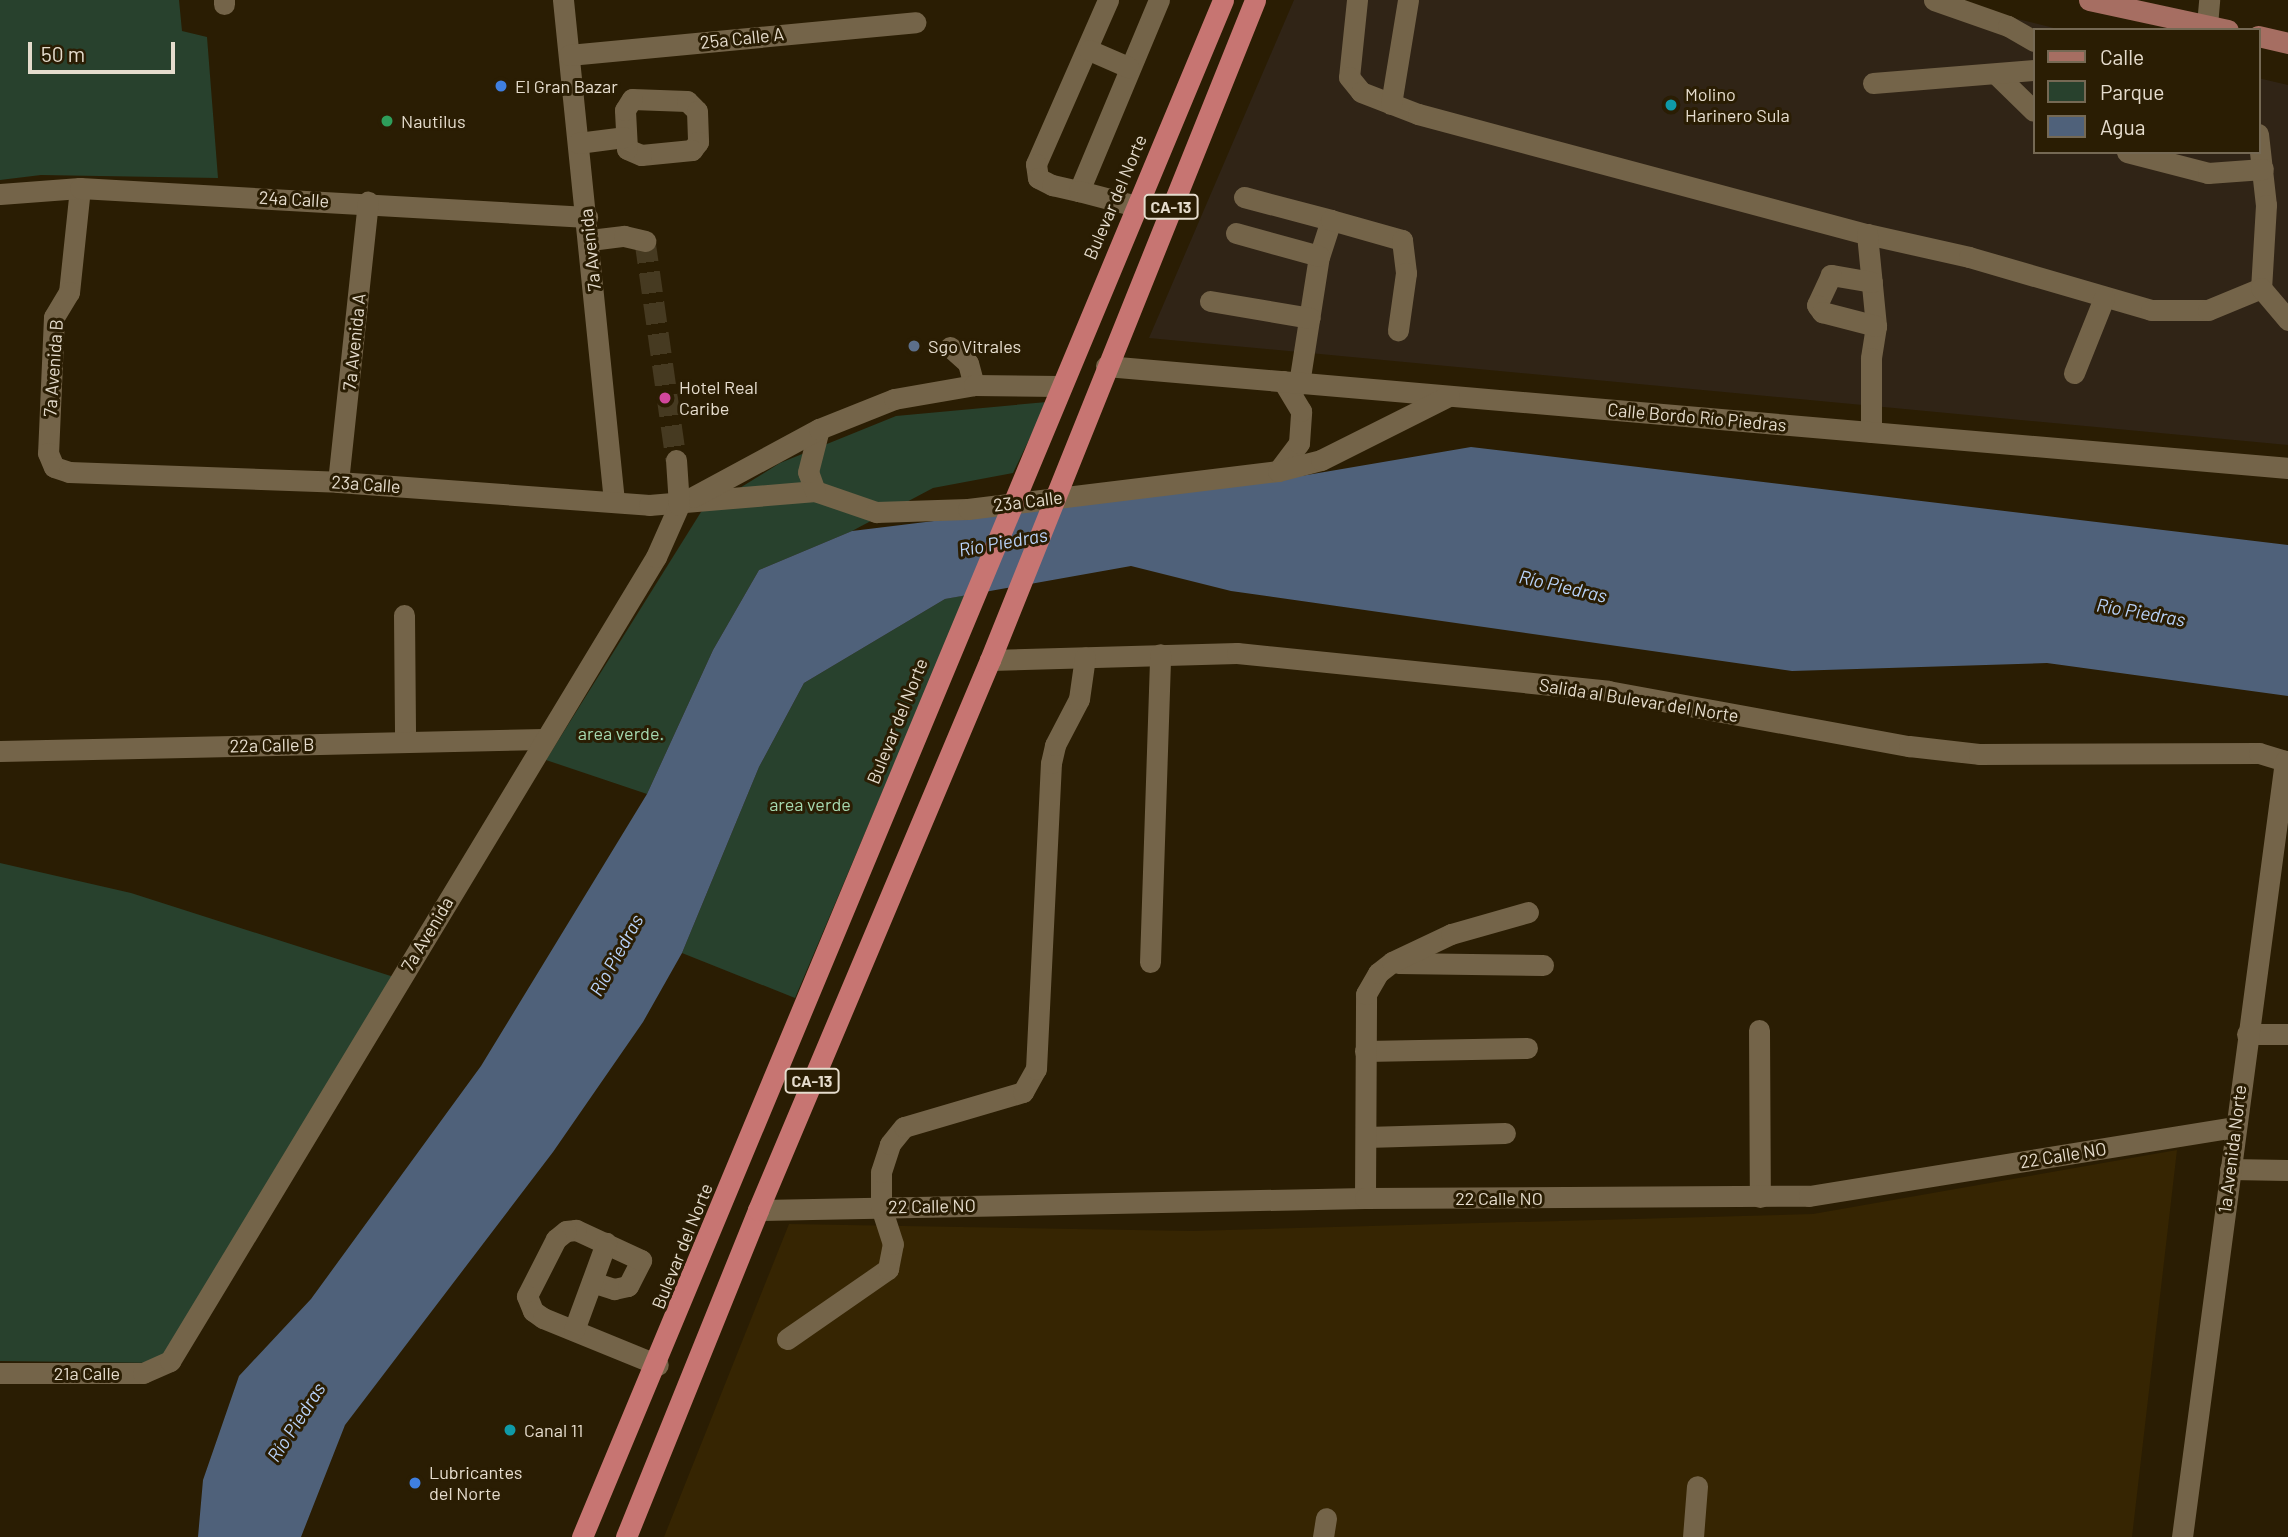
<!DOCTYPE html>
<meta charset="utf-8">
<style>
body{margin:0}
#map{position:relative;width:2288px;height:1537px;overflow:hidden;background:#2a1d03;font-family:Barlow,sans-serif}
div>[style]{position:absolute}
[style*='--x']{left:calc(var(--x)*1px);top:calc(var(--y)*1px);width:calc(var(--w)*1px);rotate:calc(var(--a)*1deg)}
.built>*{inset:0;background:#362502}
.industrial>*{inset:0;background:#302416}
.green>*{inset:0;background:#28412d}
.water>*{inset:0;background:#4f617a}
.minor-tunnel>*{height:21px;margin-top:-10.5px;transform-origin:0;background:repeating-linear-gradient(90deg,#463a21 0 21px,transparent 0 31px)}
.minor>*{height:21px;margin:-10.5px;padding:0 10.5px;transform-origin:10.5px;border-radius:10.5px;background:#746449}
.major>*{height:21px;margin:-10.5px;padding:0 10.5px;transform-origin:10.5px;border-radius:10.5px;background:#a66e62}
.highway>*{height:21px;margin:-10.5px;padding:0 10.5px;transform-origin:10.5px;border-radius:10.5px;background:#c77572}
.dots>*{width:19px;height:19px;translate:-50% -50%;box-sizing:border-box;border:4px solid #2a1d03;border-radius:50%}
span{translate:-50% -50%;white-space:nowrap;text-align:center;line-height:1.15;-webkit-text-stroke:6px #2a1d03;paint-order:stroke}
.shield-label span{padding:2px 5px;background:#2a1d03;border:2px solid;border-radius:5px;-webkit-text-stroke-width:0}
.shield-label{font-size:16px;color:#e5dccd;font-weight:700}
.street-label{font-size:18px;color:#e5dccd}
.poi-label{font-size:18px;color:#e5dccd}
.left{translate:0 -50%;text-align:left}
.park-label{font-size:18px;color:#a6d9b0}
.water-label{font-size:19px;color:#b9d3fa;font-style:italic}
.legend{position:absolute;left:2033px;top:28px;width:228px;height:126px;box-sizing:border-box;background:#2a1d03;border:2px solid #756954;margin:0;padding:9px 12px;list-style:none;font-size:21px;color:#e5dccd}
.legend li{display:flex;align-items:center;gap:14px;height:35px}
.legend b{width:35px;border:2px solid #756954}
.scale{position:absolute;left:28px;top:42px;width:147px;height:32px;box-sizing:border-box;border:4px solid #e5dccd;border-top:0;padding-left:9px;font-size:21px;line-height:24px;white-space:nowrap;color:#e5dccd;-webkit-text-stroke:5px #2a1d03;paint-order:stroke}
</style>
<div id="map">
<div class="built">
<i style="clip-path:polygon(2177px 1150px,2132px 1537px,664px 1537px,789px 1224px,1192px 1231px,1813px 1214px)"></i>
</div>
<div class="industrial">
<i style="clip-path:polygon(1294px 0,1940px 0,2062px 30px,2034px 30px,2034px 152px,2258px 152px,2258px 78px,2288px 85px,2288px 445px,1149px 338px)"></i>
</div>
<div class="green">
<i style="clip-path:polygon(0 0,179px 0,182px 31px,207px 37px,218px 178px,41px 175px,0 180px)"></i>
<i style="clip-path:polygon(1047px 402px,1013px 473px,933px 488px,852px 531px,759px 570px,713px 650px,647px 794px,546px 760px,701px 512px,780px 463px,896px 416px)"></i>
<i style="clip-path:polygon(966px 595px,795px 998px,682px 953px,759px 767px,804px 683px,945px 599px)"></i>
<i style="clip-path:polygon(0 863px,131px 893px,397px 978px,160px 1363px,0 1361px)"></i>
</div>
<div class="water">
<i style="clip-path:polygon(1471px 447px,2288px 545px,2288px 696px,2047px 663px,1792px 671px,1231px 591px,1131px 566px,945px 599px,804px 683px,759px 767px,682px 953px,643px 1022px,553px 1152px,345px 1425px,301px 1537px,198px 1537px,203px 1480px,239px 1376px,311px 1299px,481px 1066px,647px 794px,713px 650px,759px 570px,852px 531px,1301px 476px)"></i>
</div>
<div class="minor-tunnel">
<i style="--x:645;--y:241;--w:221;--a:81.9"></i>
</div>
<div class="minor">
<i style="--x:224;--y:0;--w:4;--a:90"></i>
<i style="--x:563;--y:0;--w:504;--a:84.19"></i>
<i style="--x:1108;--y:0;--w:179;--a:113.7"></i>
<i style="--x:1036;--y:164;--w:14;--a:82"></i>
<i style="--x:1038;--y:178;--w:16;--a:27"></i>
<i style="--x:1052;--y:185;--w:28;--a:13"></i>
<i style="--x:1079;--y:191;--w:207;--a:-67.3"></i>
<i style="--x:1357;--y:0;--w:77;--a:95.9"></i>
<i style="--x:1349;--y:77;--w:19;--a:51"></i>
<i style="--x:1361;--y:92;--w:61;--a:21.1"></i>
<i style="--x:1418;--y:114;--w:465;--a:15"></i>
<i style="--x:1867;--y:234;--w:105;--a:12.7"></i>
<i style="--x:1969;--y:257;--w:190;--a:16.2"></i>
<i style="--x:2151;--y:310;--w:57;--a:0"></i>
<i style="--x:2208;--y:310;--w:57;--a:-22.5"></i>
<i style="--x:1934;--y:0;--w:78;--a:19.4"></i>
<i style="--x:2008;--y:26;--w:30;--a:30"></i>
<i style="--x:2207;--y:25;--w:25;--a:-85"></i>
<i style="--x:1089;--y:50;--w:43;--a:23.6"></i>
<i style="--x:569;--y:55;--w:348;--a:-5.4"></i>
<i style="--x:1998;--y:76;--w:50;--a:44.2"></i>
<i style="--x:1873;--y:83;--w:162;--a:-4.6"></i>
<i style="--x:632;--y:99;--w:55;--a:2.1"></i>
<i style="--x:687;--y:101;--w:14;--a:45"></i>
<i style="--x:697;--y:111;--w:31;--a:88"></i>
<i style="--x:698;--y:142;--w:10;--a:127"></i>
<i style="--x:692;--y:150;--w:51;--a:174.4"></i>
<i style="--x:641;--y:155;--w:15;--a:-157"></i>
<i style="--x:627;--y:149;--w:39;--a:-93"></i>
<i style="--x:625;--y:110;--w:13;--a:-58"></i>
<i style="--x:1391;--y:104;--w:105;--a:-80.7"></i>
<i style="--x:2258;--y:134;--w:71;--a:83.6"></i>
<i style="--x:2266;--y:205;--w:83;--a:93.4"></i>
<i style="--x:2261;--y:288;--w:42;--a:49.8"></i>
<i style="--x:578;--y:143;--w:46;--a:-7.4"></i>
<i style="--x:2127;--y:152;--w:84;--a:14.5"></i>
<i style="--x:2208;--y:173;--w:55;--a:-4.2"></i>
<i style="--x:80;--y:188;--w:105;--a:96"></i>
<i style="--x:69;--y:292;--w:29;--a:121"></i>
<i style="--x:54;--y:317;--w:136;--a:92.5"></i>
<i style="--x:48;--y:453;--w:15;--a:67"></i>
<i style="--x:54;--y:467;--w:16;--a:18"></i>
<i style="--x:69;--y:472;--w:269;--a:2.1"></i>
<i style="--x:338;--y:482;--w:312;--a:4.2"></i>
<i style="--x:649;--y:505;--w:167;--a:-4.8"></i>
<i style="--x:815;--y:491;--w:65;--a:19"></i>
<i style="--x:876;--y:512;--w:92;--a:-1.9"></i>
<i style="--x:968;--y:509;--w:312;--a:-7"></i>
<i style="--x:1278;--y:471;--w:35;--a:-53"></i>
<i style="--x:1299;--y:443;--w:32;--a:-86"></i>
<i style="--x:1301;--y:411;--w:35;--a:-121"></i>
<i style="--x:1079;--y:191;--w:59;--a:14.7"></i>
<i style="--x:0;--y:194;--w:80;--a:-4.3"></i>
<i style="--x:80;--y:188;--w:508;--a:3.27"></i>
<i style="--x:1244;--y:197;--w:90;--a:14.8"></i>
<i style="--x:1331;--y:220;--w:38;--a:108"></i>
<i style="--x:1319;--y:256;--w:130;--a:98.9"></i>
<i style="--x:1331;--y:220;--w:74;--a:15.7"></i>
<i style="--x:1402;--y:240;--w:33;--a:83"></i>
<i style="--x:1406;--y:273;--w:58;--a:98"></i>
<i style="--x:1236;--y:233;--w:86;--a:15.5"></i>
<i style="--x:1867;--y:234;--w:92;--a:84.4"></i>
<i style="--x:1876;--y:326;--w:32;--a:99"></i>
<i style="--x:1871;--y:358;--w:74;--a:90"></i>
<i style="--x:590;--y:240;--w:34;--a:-7"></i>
<i style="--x:624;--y:236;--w:22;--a:13"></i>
<i style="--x:1872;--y:282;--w:42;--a:-170.3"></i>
<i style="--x:1831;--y:275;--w:33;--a:115"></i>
<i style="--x:1817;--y:305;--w:9;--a:54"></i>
<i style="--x:1822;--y:312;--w:56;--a:14.5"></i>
<i style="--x:1210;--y:301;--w:101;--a:9.6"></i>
<i style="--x:950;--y:347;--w:24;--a:42"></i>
<i style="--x:968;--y:363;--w:23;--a:75"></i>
<i style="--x:1106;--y:366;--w:1186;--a:4.93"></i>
<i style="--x:2074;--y:373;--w:81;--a:-68.2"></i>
<i style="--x:1278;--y:471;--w:44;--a:-14.3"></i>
<i style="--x:1321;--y:460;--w:143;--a:-26.6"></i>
<i style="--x:338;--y:482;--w:282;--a:-83.9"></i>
<i style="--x:815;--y:491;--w:20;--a:-110"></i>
<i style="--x:808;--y:472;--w:44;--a:-75.7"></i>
<i style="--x:693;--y:497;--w:143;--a:-28.4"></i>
<i style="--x:819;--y:429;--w:81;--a:-21.8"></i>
<i style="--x:894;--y:399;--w:81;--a:-9.9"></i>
<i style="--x:974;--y:385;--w:85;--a:0.7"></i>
<i style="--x:404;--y:615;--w:127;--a:89.5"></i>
<i style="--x:990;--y:660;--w:247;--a:-1.6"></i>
<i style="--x:1237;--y:653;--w:373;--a:5.8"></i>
<i style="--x:1608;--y:691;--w:306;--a:10.4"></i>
<i style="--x:1909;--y:746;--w:70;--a:6.5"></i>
<i style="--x:1979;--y:754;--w:280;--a:-0.2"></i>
<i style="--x:2259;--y:753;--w:30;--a:17"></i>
<i style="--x:0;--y:751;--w:544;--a:-1.26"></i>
<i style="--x:1150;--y:962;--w:308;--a:-88.1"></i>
<i style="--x:1398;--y:963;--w:145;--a:0.8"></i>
<i style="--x:1759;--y:1030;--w:167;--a:89.7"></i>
<i style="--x:2247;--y:1034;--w:41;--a:0"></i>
<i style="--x:1365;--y:1051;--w:162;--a:-1.1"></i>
<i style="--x:1366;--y:1137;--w:139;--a:-1.6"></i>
<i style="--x:2230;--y:1169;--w:58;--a:1"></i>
<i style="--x:1365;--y:1198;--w:204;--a:-89.7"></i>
<i style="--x:1366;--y:994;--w:24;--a:-60"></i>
<i style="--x:1378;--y:973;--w:18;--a:-38"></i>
<i style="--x:1392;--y:962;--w:65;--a:-25.4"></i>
<i style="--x:1451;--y:934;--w:80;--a:-15.9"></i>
<i style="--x:758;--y:1210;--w:607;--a:-1.13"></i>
<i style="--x:1365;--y:1198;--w:444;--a:-0.3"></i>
<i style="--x:1809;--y:1196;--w:432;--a:-9.2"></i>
<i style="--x:592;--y:1282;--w:23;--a:18"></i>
<i style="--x:614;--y:1289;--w:14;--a:-12"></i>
<i style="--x:628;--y:1286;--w:29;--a:-63"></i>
<i style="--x:641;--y:1260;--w:72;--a:-155.2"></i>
<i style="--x:576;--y:1230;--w:10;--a:174"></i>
<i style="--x:566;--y:1231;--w:13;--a:141"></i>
<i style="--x:556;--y:1239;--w:64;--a:117"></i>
<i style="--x:527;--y:1296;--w:16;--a:68"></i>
<i style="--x:533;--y:1311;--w:12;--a:35"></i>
<i style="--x:543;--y:1318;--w:124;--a:22.2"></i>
<i style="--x:574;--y:1330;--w:93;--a:-69.8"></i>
<i style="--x:787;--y:1339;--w:123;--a:-34.7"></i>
<i style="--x:888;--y:1269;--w:25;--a:-79"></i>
<i style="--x:893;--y:1244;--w:39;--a:-108"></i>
<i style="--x:881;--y:1207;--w:35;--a:-90"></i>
<i style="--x:881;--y:1172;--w:29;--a:-72"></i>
<i style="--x:890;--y:1144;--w:22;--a:-51"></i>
<i style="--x:904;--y:1127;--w:124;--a:-16.4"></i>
<i style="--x:1023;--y:1092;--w:26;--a:-61"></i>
<i style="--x:1036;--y:1069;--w:306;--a:-87.2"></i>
<i style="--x:1051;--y:763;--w:18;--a:-77"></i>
<i style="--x:1055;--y:745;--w:52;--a:-62.4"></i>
<i style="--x:1079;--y:699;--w:42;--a:-81.9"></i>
<i style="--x:0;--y:1373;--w:143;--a:0"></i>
<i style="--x:143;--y:1373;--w:30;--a:-24"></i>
<i style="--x:170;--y:1361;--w:939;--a:-58.85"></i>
<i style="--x:656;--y:557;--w:57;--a:-66.1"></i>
<i style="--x:679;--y:505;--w:45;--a:-93.8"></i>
<i style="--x:1323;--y:1537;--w:19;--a:-81"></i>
<i style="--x:1693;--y:1537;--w:51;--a:-85.5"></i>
<i style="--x:2182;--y:1537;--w:783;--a:-82.44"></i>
</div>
<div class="major">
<i style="--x:2089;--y:0;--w:142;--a:12.2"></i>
<i style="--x:2258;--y:36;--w:31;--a:13"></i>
</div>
<div class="highway">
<i style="--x:582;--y:1537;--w:1665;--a:-67.36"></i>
<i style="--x:626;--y:1537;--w:353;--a:-68"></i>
<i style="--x:758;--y:1210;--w:597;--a:-67.13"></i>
<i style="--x:990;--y:660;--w:711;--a:-68.12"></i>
</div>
<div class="dots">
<i style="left:501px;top:86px;background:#3f7fe0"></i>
<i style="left:1671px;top:105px;background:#0f9aa8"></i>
<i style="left:387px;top:121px;background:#2e9e5b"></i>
<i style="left:914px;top:346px;background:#5c6f8a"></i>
<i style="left:665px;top:398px;background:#d1479c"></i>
<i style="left:510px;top:1430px;background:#0f9aa8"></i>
<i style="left:415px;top:1483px;background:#3f7fe0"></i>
</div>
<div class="shield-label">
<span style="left:1171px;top:207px">CA-13</span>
<span style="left:812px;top:1081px">CA-13</span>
</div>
<div class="street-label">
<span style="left:742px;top:38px;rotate:-6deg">25a Calle A</span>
<span style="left:1115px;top:197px;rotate:-67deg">Bulevar del Norte</span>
<span style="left:294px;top:199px;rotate:3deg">24a Calle</span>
<span style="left:590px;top:250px;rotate:-96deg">7a Avenida</span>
<span style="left:354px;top:342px;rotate:-84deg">7a Avenida A</span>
<span style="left:53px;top:368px;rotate:-86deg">7a Avenida B</span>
<span style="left:1697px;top:417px;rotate:5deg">Calle Bordo Río Piedras</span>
<span style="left:366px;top:484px;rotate:4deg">23a Calle</span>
<span style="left:1028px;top:501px;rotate:-7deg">23a Calle</span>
<span style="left:1639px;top:700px;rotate:9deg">Salida al Bulevar del Norte</span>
<span style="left:897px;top:721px;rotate:-68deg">Bulevar del Norte</span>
<span style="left:272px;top:745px;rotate:-1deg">22a Calle B</span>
<span style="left:427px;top:934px;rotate:-59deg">7a Avenida</span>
<span style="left:2232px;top:1149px;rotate:-83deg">1a Avenida Norte</span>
<span style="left:2063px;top:1155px;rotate:-9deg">22 Calle NO</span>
<span style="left:1499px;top:1198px">22 Calle NO</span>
<span style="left:932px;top:1206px;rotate:-1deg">22 Calle NO</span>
<span style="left:682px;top:1246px;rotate:-68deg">Bulevar del Norte</span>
<span style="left:87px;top:1373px">21a Calle</span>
</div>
<div class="poi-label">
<span class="left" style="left:515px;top:86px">El Gran Bazar</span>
<span class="left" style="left:1685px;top:105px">Molino<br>Harinero Sula</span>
<span class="left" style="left:401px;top:121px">Nautilus</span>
<span class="left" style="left:928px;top:346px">Sgo Vitrales</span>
<span class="left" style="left:679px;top:398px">Hotel Real<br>Caribe</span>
<span class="left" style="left:524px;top:1430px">Canal 11</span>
<span class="left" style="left:429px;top:1483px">Lubricantes<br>del Norte</span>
</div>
<div class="park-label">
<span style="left:621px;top:733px">area verde.</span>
<span style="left:810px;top:804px">area verde</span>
</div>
<div class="water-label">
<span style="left:1003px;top:542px;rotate:-10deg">Río Piedras</span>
<span style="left:1563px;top:586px;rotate:13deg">Río Piedras</span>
<span style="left:2141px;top:612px;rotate:10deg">Río Piedras</span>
<span style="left:616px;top:955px;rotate:-61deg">Río Piedras</span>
<span style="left:296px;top:1422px;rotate:-57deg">Río Piedras</span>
</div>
<ul class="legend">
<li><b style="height:9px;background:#a66e62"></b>Calle</li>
<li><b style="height:19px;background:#28412d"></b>Parque</li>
<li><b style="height:19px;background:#4f617a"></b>Agua</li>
</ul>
<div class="scale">50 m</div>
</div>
